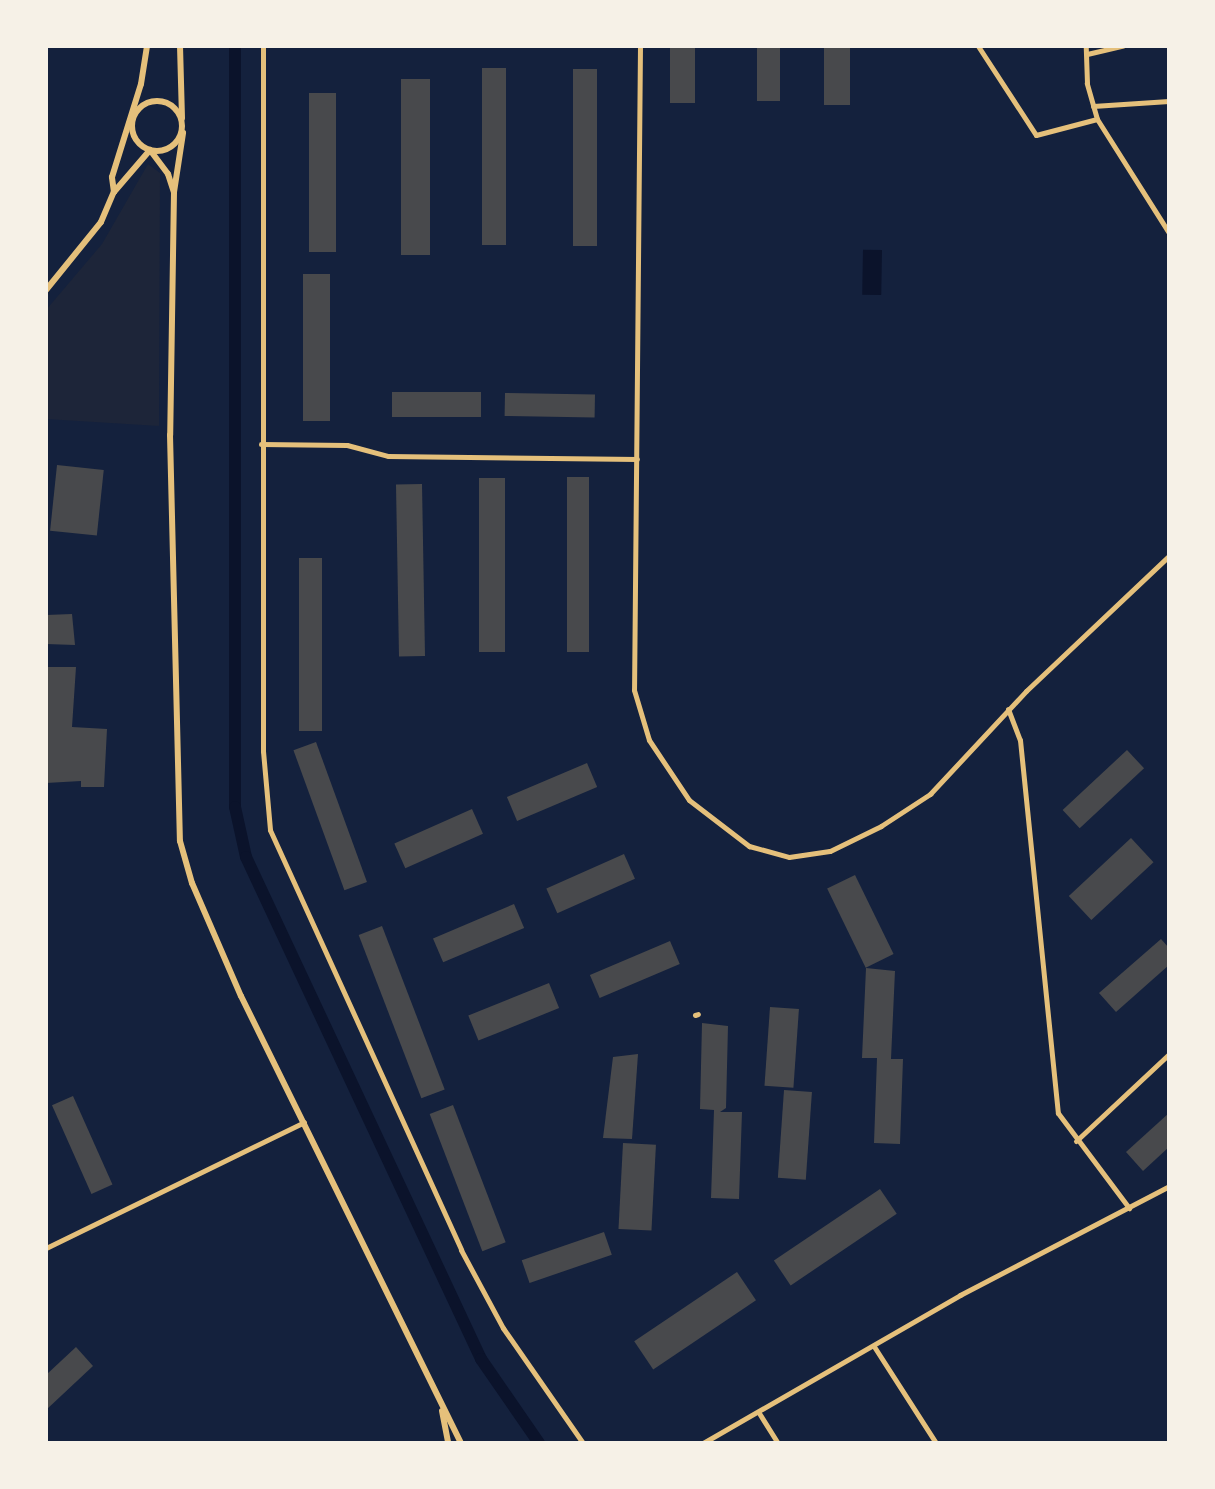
<!DOCTYPE html>
<style>
body{margin:0}
#map{position:relative;width:1215px;height:1489px;overflow:hidden;background:#14213d;font-family:Mulish,sans-serif}
div>[style]{position:absolute}
[style*='--x']{left:calc(var(--x)*1px);top:calc(var(--y)*1px);width:calc(var(--w)*1px);rotate:calc(var(--a)*1deg)}
.green>*{inset:0;background:#1d2539}
.water>*{inset:0;background:#0b132b;transform-origin:0 0}
.canal>*{height:12px;margin:-6px;padding:0 6px;transform-origin:6px;border-radius:6px;background:#0b132b}
.building>*{inset:0;background:#48494c;transform-origin:0 0}
.minor>*{height:5px;margin:-2.5px;padding:0 2.5px;transform-origin:2.5px;border-radius:2.5px;background:#e5c07b}
.tertiary>*{height:6px;margin:-3px;padding:0 3px;transform-origin:3px;border-radius:3px;background:#e5c07b}
.tertiary>.ring{margin:-3px;padding:0;box-sizing:content-box;background:none;border:6px solid #e5c07b;border-radius:50%}
span{translate:-50% -50%;white-space:nowrap;text-align:center;line-height:1.15;-webkit-text-stroke:7px #f6f1e7;paint-order:stroke}
.frame{position:absolute;inset:0;border:48px solid #f6f1e7;pointer-events:none}
</style>
<div id="map">
<div class="green">
<i style="clip-path:polygon(148px 164px,160px 173px,159px 426px,46px 419px,46px 310px,102px 244px)"></i>
</div>
<div class="water">
<i style="left:882px;top:250px;width:45px;height:19px;rotate:91deg"></i>
</div>
<div class="canal">
<i style="--x:235;--y:46;--w:761;--a:90"></i>
<i style="--x:235;--y:807;--w:51;--a:77.6"></i>
<i style="--x:246;--y:857;--w:554;--a:64.91"></i>
<i style="--x:481;--y:1359;--w:102;--a:55.4"></i>
</div>
<div class="building">
<i style="left:670px;top:46px;width:25px;height:57px"></i>
<i style="left:757px;top:46px;width:23px;height:55px"></i>
<i style="left:824px;top:46px;width:26px;height:59px"></i>
<i style="left:482px;top:68px;width:24px;height:177px"></i>
<i style="left:573px;top:69px;width:24px;height:177px"></i>
<i style="left:401px;top:79px;width:29px;height:176px"></i>
<i style="left:309px;top:93px;width:27px;height:159px"></i>
<i style="left:330px;top:274px;width:147px;height:27px;rotate:90deg"></i>
<i style="left:481px;top:392px;width:25px;height:89px;rotate:90deg"></i>
<i style="left:505px;top:393px;width:90px;height:23px;rotate:1deg"></i>
<i style="left:57px;top:465px;width:47px;height:66px;rotate:6deg"></i>
<i style="left:567px;top:477px;width:22px;height:175px"></i>
<i style="left:479px;top:478px;width:26px;height:174px"></i>
<i style="left:422px;top:484px;width:172px;height:26px;rotate:89deg"></i>
<i style="left:299px;top:558px;width:23px;height:173px"></i>
<i style="clip-path:polygon(72px 614px,75px 645px,46px 644px,46px 615px)"></i>
<i style="clip-path:polygon(46px 667px,76px 667px,72px 727px,107px 729px,104px 787px,81px 787px,81px 781px,46px 783px)"></i>
<i style="left:316px;top:742px;width:149px;height:24px;rotate:70deg"></i>
<i style="left:1127px;top:750px;width:25px;height:88px;rotate:47deg"></i>
<i style="left:587px;top:763px;width:26px;height:87px;rotate:67deg"></i>
<i style="left:472px;top:809px;width:27px;height:85px;rotate:66deg"></i>
<i style="left:1131px;top:838px;width:33px;height:85px;rotate:47deg"></i>
<i style="left:624px;top:854px;width:27px;height:85px;rotate:66deg"></i>
<i style="left:855px;top:875px;width:88px;height:31px;rotate:64deg"></i>
<i style="left:514px;top:904px;width:26px;height:88px;rotate:67deg"></i>
<i style="left:382px;top:926px;width:175px;height:25px;rotate:69deg"></i>
<i style="clip-path:polygon(1161px 939px,1169px 948px,1169px 965px,1116px 1012px,1099px 993px)"></i>
<i style="left:670px;top:941px;width:25px;height:87px;rotate:67deg"></i>
<i style="clip-path:polygon(866px 968px,895px 971px,891px 1059px,903px 1059px,900px 1144px,874px 1143px,877px 1058px,862px 1058px)"></i>
<i style="left:549px;top:983px;width:27px;height:87px;rotate:68deg"></i>
<i style="left:770px;top:1007px;width:29px;height:79px;rotate:4deg"></i>
<i style="clip-path:polygon(702px 1023px,728px 1026px,726px 1108px,720px 1112px,742px 1112px,739px 1199px,711px 1198px,714px 1110px,700px 1109px)"></i>
<i style="clip-path:polygon(638px 1054px,632px 1139px,603px 1138px,613px 1057px)"></i>
<i style="left:784px;top:1090px;width:28px;height:88px;rotate:4deg"></i>
<i style="left:73px;top:1096px;width:97px;height:23px;rotate:66deg"></i>
<i style="left:453px;top:1105px;width:147px;height:25px;rotate:69deg"></i>
<i style="clip-path:polygon(1169px 1113px,1169px 1147px,1143px 1171px,1126px 1152px)"></i>
<i style="left:623px;top:1143px;width:33px;height:86px;rotate:3deg"></i>
<i style="left:880px;top:1189px;width:30px;height:128px;rotate:56deg"></i>
<i style="left:604px;top:1232px;width:24px;height:87px;rotate:71deg"></i>
<i style="left:737px;top:1272px;width:34px;height:124px;rotate:56deg"></i>
<i style="clip-path:polygon(76px 1347px,93px 1366px,46px 1410px,46px 1375px)"></i>
</div>
<div class="minor">
<i style="--x:263;--y:46;--w:705;--a:90"></i>
<i style="--x:263;--y:751;--w:79;--a:84.9"></i>
<i style="--x:270;--y:830;--w:461;--a:65.5"></i>
<i style="--x:461;--y:1250;--w:89;--a:61.7"></i>
<i style="--x:503;--y:1328;--w:140;--a:55.2"></i>
<i style="--x:640;--y:46;--w:644;--a:90.53"></i>
<i style="--x:634;--y:690;--w:52;--a:73.3"></i>
<i style="--x:649;--y:740;--w:72;--a:56.3"></i>
<i style="--x:689;--y:800;--w:76;--a:37.5"></i>
<i style="--x:749;--y:846;--w:41;--a:15.4"></i>
<i style="--x:789;--y:857;--w:41;--a:-8.3"></i>
<i style="--x:830;--y:851;--w:57;--a:-26.1"></i>
<i style="--x:881;--y:826;--w:59;--a:-33.1"></i>
<i style="--x:930;--y:794;--w:141;--a:-47"></i>
<i style="--x:1026;--y:691;--w:197;--a:-43.4"></i>
<i style="--x:978;--y:46;--w:106;--a:56.9"></i>
<i style="--x:1036;--y:135;--w:63;--a:-14.7"></i>
<i style="--x:1097;--y:119;--w:37;--a:-106"></i>
<i style="--x:1087;--y:83;--w:37;--a:-92"></i>
<i style="--x:1087;--y:54;--w:37;--a:-13"></i>
<i style="--x:1093;--y:106;--w:76;--a:-3.8"></i>
<i style="--x:1097;--y:119;--w:135;--a:57.7"></i>
<i style="--x:261;--y:444;--w:86;--a:0.7"></i>
<i style="--x:347;--y:445;--w:42;--a:15"></i>
<i style="--x:388;--y:456;--w:249;--a:0.7"></i>
<i style="--x:1008;--y:709;--w:33;--a:69"></i>
<i style="--x:1020;--y:740;--w:375;--a:84.2"></i>
<i style="--x:1058;--y:1113;--w:119;--a:53.2"></i>
<i style="--x:695;--y:1015;--w:3;--a:-18"></i>
<i style="--x:1076;--y:1141;--w:127;--a:-43.1"></i>
<i style="--x:46;--y:1248;--w:287;--a:-26"></i>
<i style="--x:875;--y:1348;--w:113;--a:57.3"></i>
<i style="--x:759;--y:1413;--w:36;--a:58"></i>
<i style="--x:703;--y:1443;--w:297;--a:-29.9"></i>
<i style="--x:960;--y:1295;--w:236;--a:-27.5"></i>
</div>
<div class="tertiary">
<i style="--x:180;--y:46;--w:72;--a:88.4"></i>
<i class="ring" style="left:132px;top:101px;width:44px;height:44px"></i>
<i style="--x:114;--y:192;--w:55;--a:-49.4"></i>
<i style="--x:150;--y:150;--w:30;--a:53"></i>
<i style="--x:168;--y:174;--w:19;--a:72"></i>
<i style="--x:174;--y:192;--w:243;--a:90.9"></i>
<i style="--x:170;--y:435;--w:406;--a:88.6"></i>
<i style="--x:180;--y:841;--w:44;--a:74.1"></i>
<i style="--x:192;--y:883;--w:123;--a:66.6"></i>
<i style="--x:241;--y:996;--w:498;--a:63.8"></i>
<i style="--x:174;--y:192;--w:60;--a:-81.3"></i>
<i style="--x:46;--y:290;--w:87;--a:-51"></i>
<i style="--x:101;--y:222;--w:33;--a:-67"></i>
<i style="--x:114;--y:192;--w:15;--a:-98"></i>
<i style="--x:112;--y:177;--w:97;--a:-72.7"></i>
<i style="--x:141;--y:84;--w:38;--a:-81"></i>
<i style="--x:442;--y:1411;--w:33;--a:79"></i>
</div>
<div class="frame"></div>
</div>
